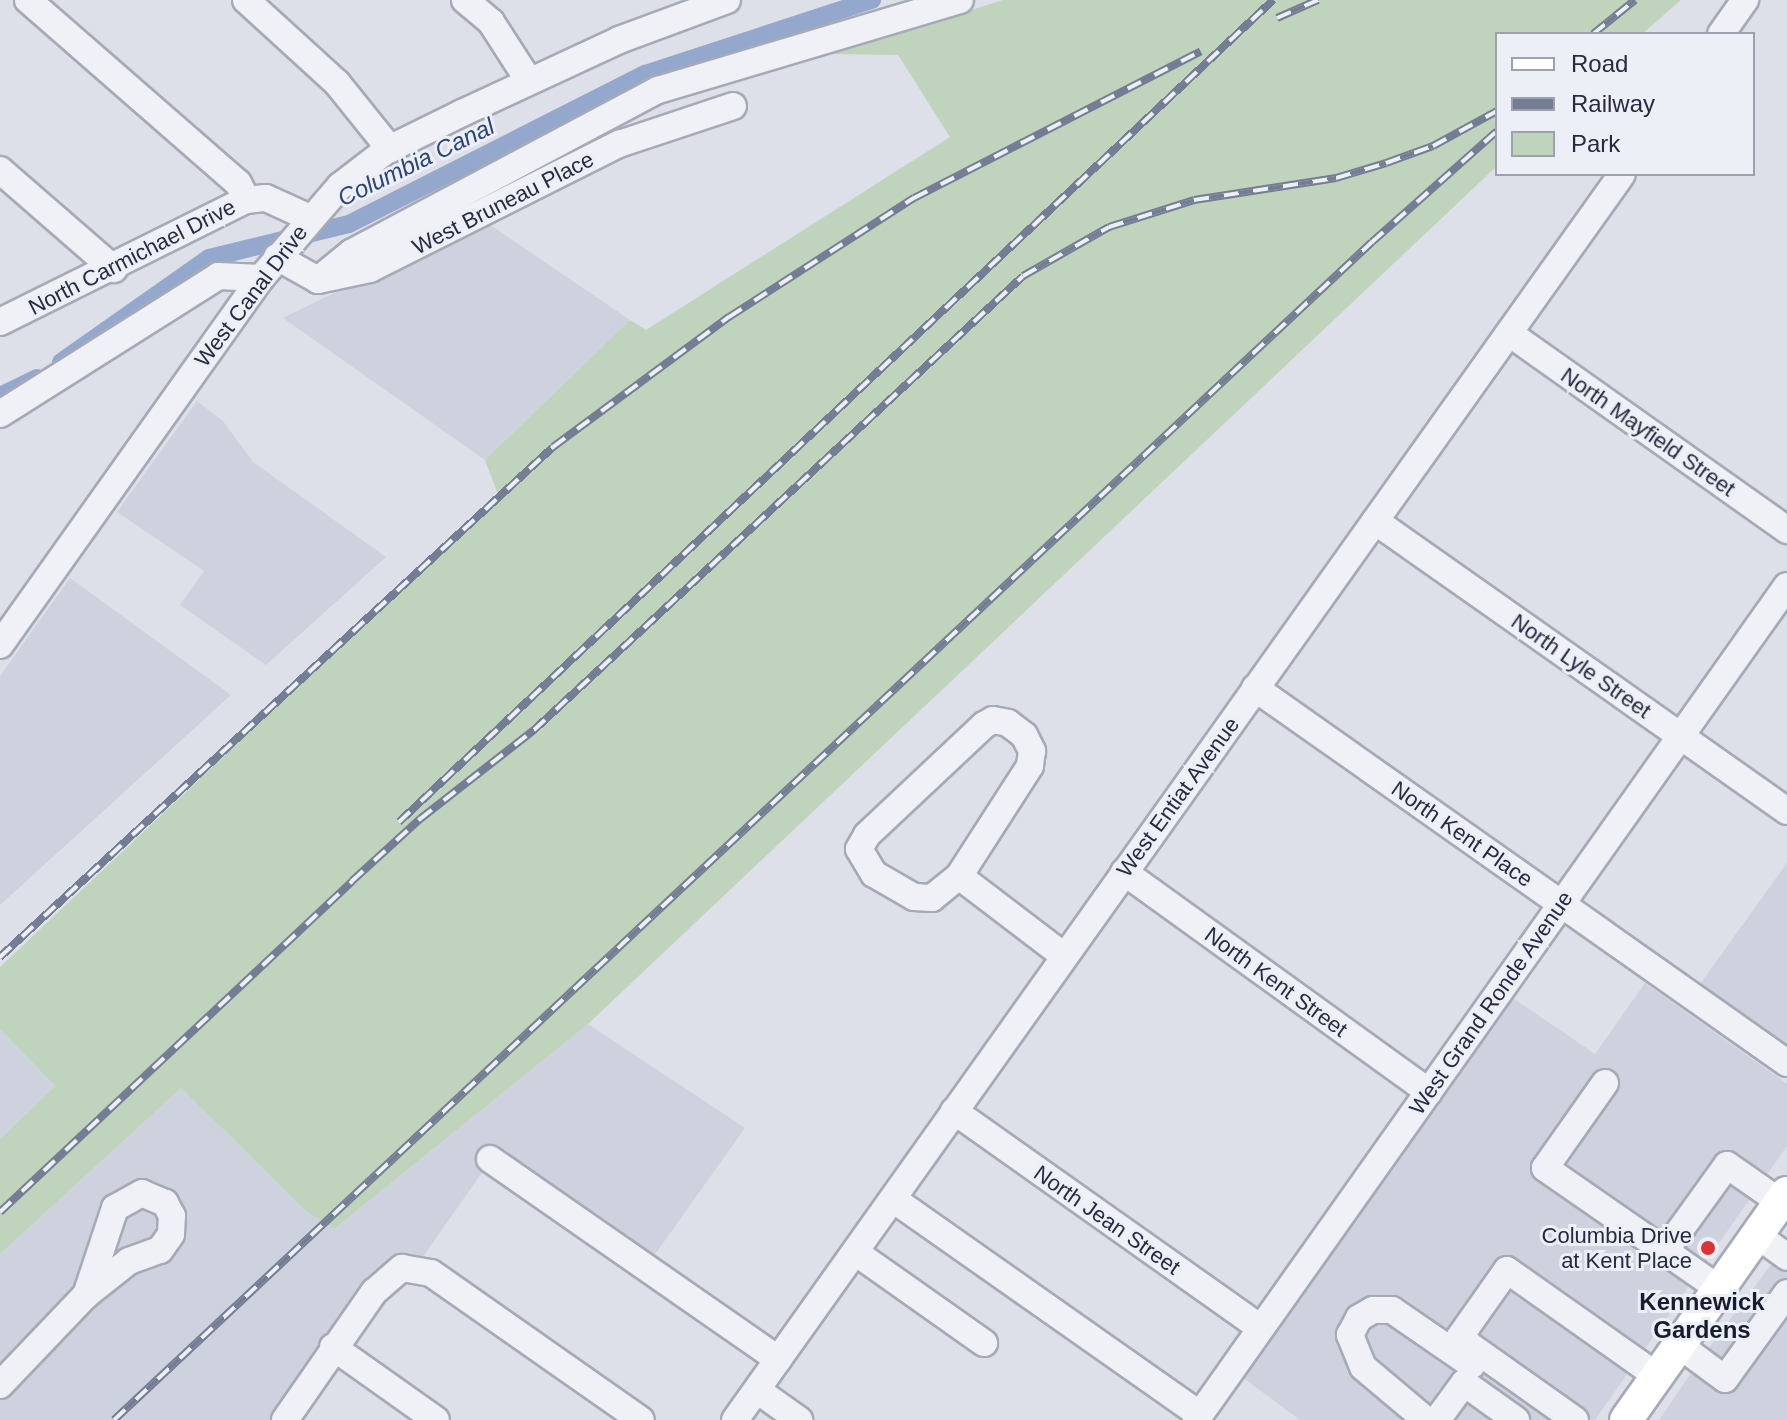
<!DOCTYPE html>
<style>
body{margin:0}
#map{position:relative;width:1787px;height:1420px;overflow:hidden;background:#dde0e8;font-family:Helvetica,sans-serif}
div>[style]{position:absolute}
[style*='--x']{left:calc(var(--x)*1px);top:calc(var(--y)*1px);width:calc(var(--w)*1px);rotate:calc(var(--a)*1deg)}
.built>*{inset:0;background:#ced2de}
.green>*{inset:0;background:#c0d3bd}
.canal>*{height:18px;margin:-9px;padding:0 9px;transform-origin:9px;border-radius:9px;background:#93a8cc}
.roads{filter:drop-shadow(2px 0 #a6aab6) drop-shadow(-2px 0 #a6aab6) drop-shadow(0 2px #a6aab6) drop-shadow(0 -2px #a6aab6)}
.minor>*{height:26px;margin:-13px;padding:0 13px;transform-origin:13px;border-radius:13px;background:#f0f1f6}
.major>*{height:32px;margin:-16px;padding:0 16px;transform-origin:16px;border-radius:16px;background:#fff}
.rail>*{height:8px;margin-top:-4px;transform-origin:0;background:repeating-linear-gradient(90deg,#eceff6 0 15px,#747d93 0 30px);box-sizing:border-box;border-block:2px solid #747d93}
.dots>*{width:22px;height:22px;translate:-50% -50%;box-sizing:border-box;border:4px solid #eceff6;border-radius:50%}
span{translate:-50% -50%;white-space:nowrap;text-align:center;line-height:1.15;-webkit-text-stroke:6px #eceff6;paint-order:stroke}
.street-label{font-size:22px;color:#252b40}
.poi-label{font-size:22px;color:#252b40}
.right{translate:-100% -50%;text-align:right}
.water-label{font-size:24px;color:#2b4478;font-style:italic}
.neighbourhood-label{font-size:24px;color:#171d31;font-weight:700}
.legend{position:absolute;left:1495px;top:32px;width:260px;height:144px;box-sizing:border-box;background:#eceff6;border:2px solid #9ca1ad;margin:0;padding:10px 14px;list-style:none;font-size:24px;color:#252b40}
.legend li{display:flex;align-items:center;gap:16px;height:40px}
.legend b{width:40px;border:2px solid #9ca1ad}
</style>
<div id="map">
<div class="built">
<i style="clip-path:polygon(483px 220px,630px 320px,485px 460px,283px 318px)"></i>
<i style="clip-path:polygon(197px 401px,223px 421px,253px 462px,386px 557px,266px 665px,180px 605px,204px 571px,117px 512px)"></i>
<i style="clip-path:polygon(70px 578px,231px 695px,0 905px,0 676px)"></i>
<i style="clip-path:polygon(1787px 863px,1787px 1046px,1700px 984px)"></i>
<i style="clip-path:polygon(1645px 983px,1787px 1084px,1787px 1146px,1595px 1420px,1300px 1420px,1242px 1377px,1510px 996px,1595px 1054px)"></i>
<i style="clip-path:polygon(588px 1024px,745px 1128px,641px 1274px,486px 1167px,422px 1258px,399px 1261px,375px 1274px,271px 1420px,0 1420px,0 1254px,181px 1088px,306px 1211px,334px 1229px)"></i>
<i style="clip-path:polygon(0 1029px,55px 1086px,0 1139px)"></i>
<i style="clip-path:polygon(1787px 1243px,1787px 1420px,1659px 1420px,1700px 1360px)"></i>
</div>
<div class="green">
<i style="clip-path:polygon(1003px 0,1681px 0,1642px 34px,1497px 34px,1497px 166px,588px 1024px,334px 1229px,306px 1211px,181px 1088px,0 1254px,0 1139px,55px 1086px,0 1029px,0 967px,499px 497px,485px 460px,630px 320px,646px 330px,950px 137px,898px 55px,832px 54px)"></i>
</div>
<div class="canal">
<i style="--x:61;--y:362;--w:181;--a:-35.1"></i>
<i style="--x:209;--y:258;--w:144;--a:-13.7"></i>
<i style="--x:349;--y:224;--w:332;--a:-26.9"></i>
<i style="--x:645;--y:74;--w:239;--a:-18.1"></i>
<i style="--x:0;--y:396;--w:41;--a:-25.9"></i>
</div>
<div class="roads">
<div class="minor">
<i style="--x:28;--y:0;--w:279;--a:41.1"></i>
<i style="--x:238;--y:183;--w:19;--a:62"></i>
<i style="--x:246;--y:0;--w:123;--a:42.4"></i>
<i style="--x:337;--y:83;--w:85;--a:51.2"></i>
<i style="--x:465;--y:0;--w:34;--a:40"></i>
<i style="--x:491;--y:22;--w:70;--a:57.2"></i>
<i style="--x:1721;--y:34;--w:42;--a:-54.8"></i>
<i style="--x:0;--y:170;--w:151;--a:41"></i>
<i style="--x:277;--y:257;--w:47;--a:29.3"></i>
<i style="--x:318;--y:280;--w:53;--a:-11.9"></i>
<i style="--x:370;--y:269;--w:279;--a:-26.7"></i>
<i style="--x:619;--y:144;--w:120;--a:-18.4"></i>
<i style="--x:318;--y:280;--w:43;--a:-39.3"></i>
<i style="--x:351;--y:253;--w:348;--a:-28"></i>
<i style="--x:658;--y:90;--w:315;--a:-16.6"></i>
<i style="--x:0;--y:322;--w:275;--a:-26.4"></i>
<i style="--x:246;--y:200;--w:20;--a:-6"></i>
<i style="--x:266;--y:198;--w:48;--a:24.4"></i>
<i style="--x:1509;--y:333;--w:341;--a:35.3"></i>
<i style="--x:0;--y:414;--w:258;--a:-32.3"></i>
<i style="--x:218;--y:276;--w:43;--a:2.7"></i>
<i style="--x:1375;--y:521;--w:504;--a:35.14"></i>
<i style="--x:0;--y:645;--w:450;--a:-54.6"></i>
<i style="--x:261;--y:278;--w:121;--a:-49.3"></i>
<i style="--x:340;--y:186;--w:59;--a:-37.5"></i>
<i style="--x:387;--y:150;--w:84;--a:-26.3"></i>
<i style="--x:462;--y:113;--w:173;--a:-24.9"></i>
<i style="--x:619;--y:40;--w:115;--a:-20.3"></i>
<i style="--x:1255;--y:688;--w:651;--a:35.18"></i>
<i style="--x:1124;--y:872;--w:376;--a:35.8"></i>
<i style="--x:959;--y:876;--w:35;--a:141"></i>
<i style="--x:932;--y:898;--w:18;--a:-177"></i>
<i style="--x:914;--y:897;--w:46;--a:-150.1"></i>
<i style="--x:874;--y:874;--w:29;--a:-121"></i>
<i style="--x:859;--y:849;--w:16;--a:-60"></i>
<i style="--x:867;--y:835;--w:161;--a:-43.2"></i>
<i style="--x:984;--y:725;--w:10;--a:-29"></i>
<i style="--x:993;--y:720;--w:15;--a:11"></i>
<i style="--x:1008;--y:723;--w:20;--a:37"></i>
<i style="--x:1024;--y:735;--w:18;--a:63"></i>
<i style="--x:1032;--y:751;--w:15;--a:98"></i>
<i style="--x:1030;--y:766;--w:131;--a:122.8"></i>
<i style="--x:959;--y:876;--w:132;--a:37.3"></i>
<i style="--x:1605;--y:1083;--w:104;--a:125.2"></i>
<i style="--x:1545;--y:1168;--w:146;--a:34.7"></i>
<i style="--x:1665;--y:1251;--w:106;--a:-54.2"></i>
<i style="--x:1727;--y:1165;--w:65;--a:34.9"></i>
<i style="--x:954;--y:1111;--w:375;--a:35.3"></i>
<i style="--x:490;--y:1159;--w:351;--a:34.8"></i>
<i style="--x:893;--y:1199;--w:375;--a:35.1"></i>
<i style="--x:1757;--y:1235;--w:37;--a:36"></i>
<i style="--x:1665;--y:1251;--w:66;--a:35.1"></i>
<i style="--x:855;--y:1252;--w:158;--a:35.2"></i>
<i style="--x:1679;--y:1345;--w:57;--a:36.5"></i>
<i style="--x:1725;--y:1379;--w:106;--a:-54.2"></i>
<i style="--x:333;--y:1347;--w:126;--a:35.3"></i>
<i style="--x:0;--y:1385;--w:124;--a:-46.3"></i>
<i style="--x:86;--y:1295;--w:55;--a:-38.3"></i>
<i style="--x:129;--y:1261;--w:33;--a:-20"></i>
<i style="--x:160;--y:1250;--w:19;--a:-55"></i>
<i style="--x:171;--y:1234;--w:18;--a:-87"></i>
<i style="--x:172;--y:1216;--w:15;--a:-118"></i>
<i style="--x:165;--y:1203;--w:25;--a:-157"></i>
<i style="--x:142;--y:1193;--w:31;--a:151"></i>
<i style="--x:115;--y:1208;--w:92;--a:108.4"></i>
<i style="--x:757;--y:1390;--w:52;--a:35.5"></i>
<i style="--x:285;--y:1420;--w:156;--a:-55.2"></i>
<i style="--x:374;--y:1292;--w:37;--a:-41"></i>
<i style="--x:402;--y:1268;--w:29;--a:10"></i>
<i style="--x:431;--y:1273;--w:256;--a:35"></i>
<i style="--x:735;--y:1420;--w:1529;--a:-54.55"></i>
<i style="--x:1196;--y:1420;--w:1022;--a:-54.68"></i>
<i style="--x:1426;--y:1420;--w:82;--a:-139.9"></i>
<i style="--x:1363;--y:1367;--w:35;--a:-112"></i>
<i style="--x:1350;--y:1335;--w:19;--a:-62"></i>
<i style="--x:1359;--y:1318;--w:16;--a:-30"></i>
<i style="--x:1373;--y:1310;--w:19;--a:0"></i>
<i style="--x:1392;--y:1310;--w:97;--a:34.5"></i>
<i style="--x:1437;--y:1420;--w:46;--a:-53.9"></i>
<i style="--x:1464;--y:1383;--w:64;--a:35.4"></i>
<i style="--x:1575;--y:1420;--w:142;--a:-144.7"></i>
<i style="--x:1459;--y:1338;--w:83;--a:-54.8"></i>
<i style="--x:1507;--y:1270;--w:184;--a:35.2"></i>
</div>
<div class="major">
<i style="--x:1626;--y:1420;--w:278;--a:-54.7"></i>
</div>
</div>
<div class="rail">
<i style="--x:1277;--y:18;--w:45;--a:-23.7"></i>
<i style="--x:1593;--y:34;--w:54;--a:-39"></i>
<i style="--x:399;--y:822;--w:1200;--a:-43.24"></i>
<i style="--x:0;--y:957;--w:752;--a:-42.68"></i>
<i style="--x:553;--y:447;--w:219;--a:-36.5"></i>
<i style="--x:729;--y:317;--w:220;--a:-32.8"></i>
<i style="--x:914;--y:198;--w:322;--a:-27.1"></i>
<i style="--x:0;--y:1212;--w:483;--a:-43.2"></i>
<i style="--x:352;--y:881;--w:92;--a:-42.4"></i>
<i style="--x:420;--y:819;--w:145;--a:-38"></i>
<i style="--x:534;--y:730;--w:667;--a:-42.87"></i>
<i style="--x:1023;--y:276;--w:99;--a:-29.7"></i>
<i style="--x:1109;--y:227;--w:89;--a:-17.6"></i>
<i style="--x:1194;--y:200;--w:144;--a:-8.8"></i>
<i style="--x:1336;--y:178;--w:52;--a:-16.7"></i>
<i style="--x:1386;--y:163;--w:50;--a:-19.9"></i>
<i style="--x:1433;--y:146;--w:73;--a:-28.7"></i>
<i style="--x:114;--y:1420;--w:1723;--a:-43.12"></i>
<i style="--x:1372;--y:242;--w:167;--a:-41.6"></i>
</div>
<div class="dots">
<i style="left:1708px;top:1248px;background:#dc3339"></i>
</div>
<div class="street-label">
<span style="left:503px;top:203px;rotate:-27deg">West Bruneau Place</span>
<span style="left:132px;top:257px;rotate:-27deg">North Carmichael Drive</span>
<span style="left:251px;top:296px;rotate:-53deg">West Canal Drive</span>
<span style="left:1648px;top:432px;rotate:35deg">North Mayfield Street</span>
<span style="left:1581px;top:666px;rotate:35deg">North Lyle Street</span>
<span style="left:1178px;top:797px;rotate:-54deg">West Entiat Avenue</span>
<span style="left:1462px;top:834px;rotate:35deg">North Kent Place</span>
<span style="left:1276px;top:982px;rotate:36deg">North Kent Street</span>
<span style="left:1491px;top:1003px;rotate:-55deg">West Grand Ronde Avenue</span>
<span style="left:1107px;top:1220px;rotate:35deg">North Jean Street</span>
</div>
<div class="poi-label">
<span class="right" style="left:1692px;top:1248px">Columbia Drive<br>at Kent Place</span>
</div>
<div class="water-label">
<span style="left:416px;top:162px;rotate:-26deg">Columbia Canal</span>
</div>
<div class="neighbourhood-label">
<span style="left:1702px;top:1316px">Kennewick<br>Gardens</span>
</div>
<ul class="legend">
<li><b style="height:10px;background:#fff"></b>Road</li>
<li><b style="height:10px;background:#747d93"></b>Railway</li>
<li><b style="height:22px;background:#c0d3bd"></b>Park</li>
</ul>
</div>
